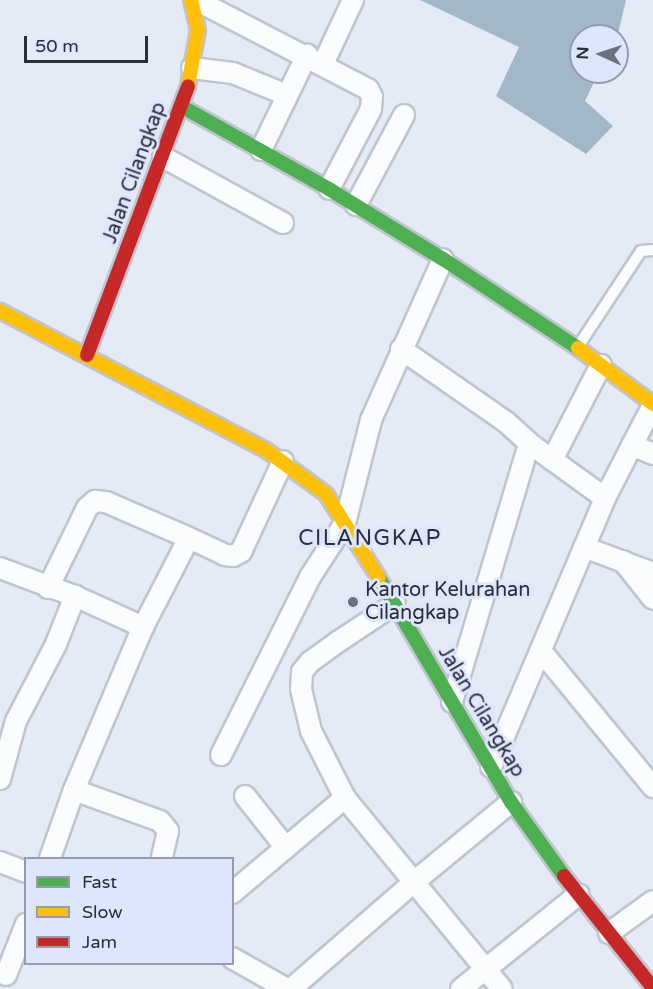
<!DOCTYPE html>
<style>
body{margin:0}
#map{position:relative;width:653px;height:989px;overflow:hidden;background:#e5eaf7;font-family:"Varela Round",sans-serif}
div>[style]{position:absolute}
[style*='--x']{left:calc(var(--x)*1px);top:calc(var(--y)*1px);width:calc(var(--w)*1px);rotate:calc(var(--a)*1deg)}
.water>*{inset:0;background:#a2b8c9}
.roads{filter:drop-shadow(2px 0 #c0c4cf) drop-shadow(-2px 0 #c0c4cf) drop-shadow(0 2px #c0c4cf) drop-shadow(0 -2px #c0c4cf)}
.lane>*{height:10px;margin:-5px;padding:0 5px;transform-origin:5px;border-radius:5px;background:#fbfcfe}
.street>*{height:20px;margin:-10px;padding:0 10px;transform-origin:10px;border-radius:10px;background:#fbfcfe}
.fast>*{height:14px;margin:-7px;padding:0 7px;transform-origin:7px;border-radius:7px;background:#4caf50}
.slow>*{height:14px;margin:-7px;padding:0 7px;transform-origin:7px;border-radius:7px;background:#ffc107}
.jam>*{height:14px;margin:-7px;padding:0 7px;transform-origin:7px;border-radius:7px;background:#c62828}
.dots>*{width:16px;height:16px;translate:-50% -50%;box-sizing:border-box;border:3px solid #dee6fe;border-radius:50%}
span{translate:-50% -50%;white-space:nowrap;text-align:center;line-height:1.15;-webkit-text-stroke:6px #dee6fe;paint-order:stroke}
.street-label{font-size:20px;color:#2b2e3a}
.poi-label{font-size:20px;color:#2b2e3a}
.left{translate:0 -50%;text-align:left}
.quarter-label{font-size:22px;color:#2b2e3a;letter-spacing:1.5px}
.legend{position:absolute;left:24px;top:857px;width:210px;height:108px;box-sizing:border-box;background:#dee6fe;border:2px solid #969cb0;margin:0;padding:8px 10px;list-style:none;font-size:18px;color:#2b2e3a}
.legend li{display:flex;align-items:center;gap:12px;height:30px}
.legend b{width:30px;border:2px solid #969cb0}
.north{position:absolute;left:569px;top:24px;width:60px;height:60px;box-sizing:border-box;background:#dee6fe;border:2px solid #969cb0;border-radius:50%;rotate:273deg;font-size:16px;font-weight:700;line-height:24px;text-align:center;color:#2b2e3a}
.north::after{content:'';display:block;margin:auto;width:21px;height:27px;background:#6c707c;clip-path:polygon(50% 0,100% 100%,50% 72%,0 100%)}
.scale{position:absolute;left:24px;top:36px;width:124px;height:27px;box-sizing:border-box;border:3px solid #2b2e3a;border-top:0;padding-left:8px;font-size:18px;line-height:21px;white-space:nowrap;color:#2b2e3a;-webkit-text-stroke:4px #dee6fe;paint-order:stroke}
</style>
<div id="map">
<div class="water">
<i style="clip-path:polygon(420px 0,626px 0,617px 38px,581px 36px,581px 72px,599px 72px,585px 101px,613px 126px,586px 154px,496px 96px,519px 47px)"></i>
</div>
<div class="roads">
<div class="lane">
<i style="--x:577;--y:348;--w:116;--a:-56.6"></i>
<i style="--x:641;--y:251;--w:12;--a:-5"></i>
</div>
<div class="street">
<i style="--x:196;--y:0;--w:194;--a:27.4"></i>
<i style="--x:368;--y:89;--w:9;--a:63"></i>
<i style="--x:372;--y:97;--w:12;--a:95"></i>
<i style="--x:371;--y:109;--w:90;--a:117.7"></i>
<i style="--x:323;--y:64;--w:71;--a:-64.9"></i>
<i style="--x:192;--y:68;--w:41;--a:7"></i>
<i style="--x:233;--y:73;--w:58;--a:22.2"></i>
<i style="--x:261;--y:150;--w:106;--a:-64.2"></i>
<i style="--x:163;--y:157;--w:137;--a:28.8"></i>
<i style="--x:356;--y:205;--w:102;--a:-61.9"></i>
<i style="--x:401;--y:349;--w:128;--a:34.8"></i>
<i style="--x:506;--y:422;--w:31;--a:42"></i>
<i style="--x:529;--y:443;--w:94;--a:35.9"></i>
<i style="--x:632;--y:445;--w:23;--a:23"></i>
<i style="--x:552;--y:460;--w:107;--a:-62.7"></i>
<i style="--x:584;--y:547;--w:74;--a:20.6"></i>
<i style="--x:623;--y:561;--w:48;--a:51.7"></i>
<i style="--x:0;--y:568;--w:80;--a:20.5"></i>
<i style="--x:75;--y:596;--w:75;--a:24.5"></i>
<i style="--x:48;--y:588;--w:89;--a:-64"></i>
<i style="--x:87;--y:508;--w:11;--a:-41"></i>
<i style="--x:95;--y:501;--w:11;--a:5"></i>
<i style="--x:106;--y:502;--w:90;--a:23.4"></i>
<i style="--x:395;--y:604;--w:67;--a:146.5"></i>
<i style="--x:339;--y:641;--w:36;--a:144"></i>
<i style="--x:310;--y:662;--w:13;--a:129"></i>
<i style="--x:302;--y:672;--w:17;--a:93"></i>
<i style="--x:301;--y:689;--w:43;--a:76.6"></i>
<i style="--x:311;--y:731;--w:75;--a:63.1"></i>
<i style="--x:345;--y:798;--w:247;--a:50.6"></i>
<i style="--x:542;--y:652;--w:175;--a:50.6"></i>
<i style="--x:452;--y:702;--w:270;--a:-73.4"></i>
<i style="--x:221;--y:755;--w:199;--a:-63.4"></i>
<i style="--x:310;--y:577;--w:64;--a:-57.1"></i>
<i style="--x:345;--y:523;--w:106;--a:-75.8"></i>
<i style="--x:371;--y:420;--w:176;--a:-65.9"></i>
<i style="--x:491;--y:767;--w:292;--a:-67"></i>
<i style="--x:605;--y:498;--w:105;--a:-62.7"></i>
<i style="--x:0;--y:779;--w:60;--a:-74.6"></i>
<i style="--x:16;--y:721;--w:87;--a:-62.5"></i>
<i style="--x:56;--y:644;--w:52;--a:-68.4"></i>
<i style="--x:74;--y:790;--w:91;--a:19.8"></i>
<i style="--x:160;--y:821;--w:13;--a:51"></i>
<i style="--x:168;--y:831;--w:28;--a:103"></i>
<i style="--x:245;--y:796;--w:66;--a:51.7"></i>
<i style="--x:50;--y:858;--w:72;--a:-70.6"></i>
<i style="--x:74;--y:790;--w:177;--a:-67.1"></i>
<i style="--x:143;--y:627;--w:100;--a:-62.7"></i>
<i style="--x:189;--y:538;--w:40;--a:25"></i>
<i style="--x:225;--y:555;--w:8;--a:7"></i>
<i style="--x:233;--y:556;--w:9;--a:-27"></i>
<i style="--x:241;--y:552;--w:100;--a:-65.2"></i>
<i style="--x:0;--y:862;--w:28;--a:21"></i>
<i style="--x:232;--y:893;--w:148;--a:-40.1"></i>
<i style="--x:609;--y:933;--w:54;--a:-36"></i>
<i style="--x:232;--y:958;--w:63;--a:29.4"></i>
<i style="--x:6;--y:975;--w:55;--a:-68.6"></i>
<i style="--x:291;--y:989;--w:163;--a:-41"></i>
<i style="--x:414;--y:882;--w:126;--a:-39.5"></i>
<i style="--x:461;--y:989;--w:151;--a:-38.8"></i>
</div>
<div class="fast">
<i style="--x:181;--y:106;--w:170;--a:29.3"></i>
<i style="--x:329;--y:189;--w:134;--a:31.6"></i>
<i style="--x:443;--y:259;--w:162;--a:33.4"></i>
<i style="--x:379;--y:578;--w:260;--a:59.5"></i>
<i style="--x:511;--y:802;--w:91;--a:54.4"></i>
</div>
<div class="slow">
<i style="--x:188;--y:86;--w:57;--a:-79.9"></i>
<i style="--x:198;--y:30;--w:31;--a:-103"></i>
<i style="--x:0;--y:311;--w:300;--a:27.6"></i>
<i style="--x:266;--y:450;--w:74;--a:36.3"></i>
<i style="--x:326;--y:494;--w:99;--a:57.8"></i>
<i style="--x:578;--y:348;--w:94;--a:36.7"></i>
</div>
<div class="jam">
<i style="--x:87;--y:355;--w:287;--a:-69.4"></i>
<i style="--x:564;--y:876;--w:143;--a:51.5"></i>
</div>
</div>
<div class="dots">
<i style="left:353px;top:602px;background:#6c707c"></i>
</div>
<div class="street-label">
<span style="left:135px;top:173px;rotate:-70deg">Jalan Cilangkap</span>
<span style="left:481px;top:712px;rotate:59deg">Jalan Cilangkap</span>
</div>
<div class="poi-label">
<span class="left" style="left:365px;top:602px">Kantor Kelurahan<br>Cilangkap</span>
</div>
<div class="quarter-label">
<span style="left:370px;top:539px">CILANGKAP</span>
</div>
<ul class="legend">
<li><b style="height:8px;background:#4caf50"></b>Fast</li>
<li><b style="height:8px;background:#ffc107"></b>Slow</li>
<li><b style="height:8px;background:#c62828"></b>Jam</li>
</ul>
<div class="north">N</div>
<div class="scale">50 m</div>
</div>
